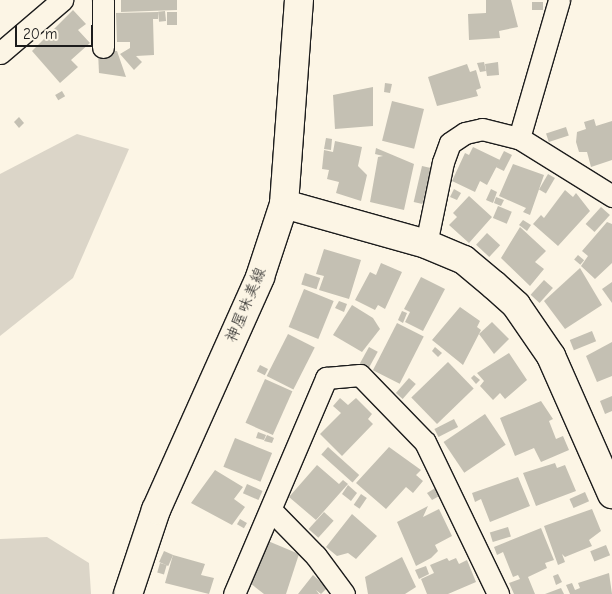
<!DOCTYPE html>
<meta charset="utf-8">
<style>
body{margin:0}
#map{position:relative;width:612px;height:594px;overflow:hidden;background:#fcf5e5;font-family:"Comic Neue","Klee One",sans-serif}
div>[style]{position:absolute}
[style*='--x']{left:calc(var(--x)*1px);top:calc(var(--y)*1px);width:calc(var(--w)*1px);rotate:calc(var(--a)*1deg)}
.green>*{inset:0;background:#dbd5c8}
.building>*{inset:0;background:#c4c0b3;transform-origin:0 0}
.roads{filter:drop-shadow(1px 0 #1c1c1c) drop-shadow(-1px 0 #1c1c1c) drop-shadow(0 1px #1c1c1c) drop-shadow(0 -1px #1c1c1c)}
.street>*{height:21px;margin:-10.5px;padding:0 10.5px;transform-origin:10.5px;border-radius:10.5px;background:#fcf5e5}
.secondary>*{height:28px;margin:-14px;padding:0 14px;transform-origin:14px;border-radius:14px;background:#fcf5e5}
span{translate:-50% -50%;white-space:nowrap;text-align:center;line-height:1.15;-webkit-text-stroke:4px #fcf5e5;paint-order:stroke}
.street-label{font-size:16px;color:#1c1c1c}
.scale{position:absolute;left:15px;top:25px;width:78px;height:22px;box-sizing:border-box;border:2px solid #1c1c1c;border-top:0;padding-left:6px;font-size:15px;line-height:18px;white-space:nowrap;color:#1c1c1c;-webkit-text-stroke:4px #fcf5e5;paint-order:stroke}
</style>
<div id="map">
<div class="green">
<i style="clip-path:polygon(77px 134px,129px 149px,73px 278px,0 336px,0 174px)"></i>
<i style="clip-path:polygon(47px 537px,89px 563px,91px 594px,0 594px,0 539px)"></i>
</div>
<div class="building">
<i style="clip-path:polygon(121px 0,177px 0,177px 10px,121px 12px)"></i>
<i style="clip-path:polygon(486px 0,511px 0,518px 27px,499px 31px,500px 38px,469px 40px,468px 14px,486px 13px)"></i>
<i style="left:532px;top:2px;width:11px;height:8px"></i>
<i style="clip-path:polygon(73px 10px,86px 24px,78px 30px,90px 43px,71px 60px,78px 67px,60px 83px,32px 51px)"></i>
<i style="left:165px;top:11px;width:10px;height:7px;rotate:84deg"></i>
<i style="clip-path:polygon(158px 12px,158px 19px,153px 19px,154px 55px,136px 56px,142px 62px,134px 70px,120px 54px,130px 48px,130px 42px,117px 42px,116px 13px)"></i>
<i style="left:167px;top:12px;width:10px;height:13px"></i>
<i style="clip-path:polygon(117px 51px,126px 77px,99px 73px,98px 52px)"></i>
<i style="clip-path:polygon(484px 62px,486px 71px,480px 72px,477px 63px)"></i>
<i style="clip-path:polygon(498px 62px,499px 75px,487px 76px,485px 64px)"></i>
<i style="clip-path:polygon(467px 64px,470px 72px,476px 70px,481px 88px,476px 90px,478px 96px,437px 106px,428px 77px)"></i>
<i style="clip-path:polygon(385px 83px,392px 84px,390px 93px,384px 92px)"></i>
<i style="clip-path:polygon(373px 87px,373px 126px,335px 129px,333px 95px)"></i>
<i style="left:62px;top:91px;width:6px;height:8px;rotate:59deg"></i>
<i style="left:392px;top:101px;width:33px;height:41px;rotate:14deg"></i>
<i style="clip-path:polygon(19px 117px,24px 123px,19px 128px,14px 122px)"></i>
<i style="clip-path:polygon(594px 119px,596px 126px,612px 121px,612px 160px,591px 167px,587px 152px,579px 152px,576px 142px,577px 132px,586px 129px,584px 122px)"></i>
<i style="left:566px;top:127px;width:9px;height:21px;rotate:72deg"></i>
<i style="clip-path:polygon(326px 138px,332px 139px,331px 150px,324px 149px)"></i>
<i style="clip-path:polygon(335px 141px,362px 147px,358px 166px,367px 175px,361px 201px,336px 193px,339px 182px,327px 179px,329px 170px,322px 169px,324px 150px,333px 152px)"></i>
<i style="clip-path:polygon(473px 147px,500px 160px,487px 185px,480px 181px,475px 192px,452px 181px,465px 153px,469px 155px)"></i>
<i style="clip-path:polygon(376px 148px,414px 164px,404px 210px,370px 202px,378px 157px,383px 156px,375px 154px)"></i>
<i style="left:504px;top:151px;width:9px;height:18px;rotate:27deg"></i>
<i style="clip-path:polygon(513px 164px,544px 175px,530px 215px,523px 212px,526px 208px,499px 196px)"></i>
<i style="left:422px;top:166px;width:9px;height:37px;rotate:13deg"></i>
<i style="left:548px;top:174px;width:8px;height:18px;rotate:30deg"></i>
<i style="clip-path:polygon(454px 189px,461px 193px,457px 200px,450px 197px)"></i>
<i style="clip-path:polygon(491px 189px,497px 192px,493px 203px,486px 200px)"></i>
<i style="clip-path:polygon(565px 190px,573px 197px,576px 193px,590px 211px,558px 246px,533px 224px,541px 215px,544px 218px)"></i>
<i style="clip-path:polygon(469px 196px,492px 217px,469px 243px,449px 225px,457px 217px,453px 213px)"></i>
<i style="clip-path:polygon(496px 197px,504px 200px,501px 206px,494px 203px)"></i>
<i style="left:498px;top:206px;width:15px;height:13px;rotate:23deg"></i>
<i style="left:601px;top:207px;width:12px;height:23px;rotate:42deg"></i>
<i style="clip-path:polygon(523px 220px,531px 225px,527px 231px,519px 225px)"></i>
<i style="clip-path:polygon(607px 222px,612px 224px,612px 263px,595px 279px,581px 266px,588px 256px,582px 251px)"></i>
<i style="clip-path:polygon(520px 227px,546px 251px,535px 262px,544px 269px,530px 286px,501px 258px)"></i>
<i style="left:487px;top:233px;width:18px;height:16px;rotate:43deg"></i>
<i style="clip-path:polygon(324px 249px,361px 260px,349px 299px,319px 290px,324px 276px,316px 274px)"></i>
<i style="left:578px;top:255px;width:8px;height:6px;rotate:40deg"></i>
<i style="clip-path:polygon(381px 263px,402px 272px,385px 309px,378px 305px,375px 310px,355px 300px,370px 272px,376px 275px)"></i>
<i style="clip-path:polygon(580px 268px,602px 305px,565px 329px,544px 301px)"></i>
<i style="left:305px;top:273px;width:16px;height:12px;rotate:18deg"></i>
<i style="clip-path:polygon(421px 277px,445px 289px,423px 331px,405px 322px,410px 312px,404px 309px)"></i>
<i style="left:544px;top:280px;width:12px;height:20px;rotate:42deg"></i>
<i style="clip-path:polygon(612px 282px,612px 303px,602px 289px)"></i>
<i style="left:304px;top:289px;width:32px;height:41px;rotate:22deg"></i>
<i style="clip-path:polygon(339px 301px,347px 304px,344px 312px,335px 308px)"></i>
<i style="clip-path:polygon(352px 305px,373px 318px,380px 329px,362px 352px,333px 335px)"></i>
<i style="clip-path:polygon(460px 307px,480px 321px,477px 327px,481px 330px,463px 365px,432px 340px)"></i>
<i style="clip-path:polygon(402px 311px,407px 313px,403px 323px,398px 320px)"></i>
<i style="clip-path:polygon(492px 322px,509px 339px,494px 354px,479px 334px)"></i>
<i style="left:397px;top:323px;width:30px;height:53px;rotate:27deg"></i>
<i style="left:592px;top:331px;width:11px;height:24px;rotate:68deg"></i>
<i style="left:288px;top:334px;width:30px;height:47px;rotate:27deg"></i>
<i style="clip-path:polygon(612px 342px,612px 376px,597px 382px,586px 356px)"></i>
<i style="left:369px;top:347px;width:10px;height:19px;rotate:29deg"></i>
<i style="clip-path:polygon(435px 347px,442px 353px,438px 357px,432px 351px)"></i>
<i style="clip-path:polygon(509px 353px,527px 380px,505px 399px,500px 393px,493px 400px,480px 386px,484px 381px,477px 373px)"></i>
<i style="left:448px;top:362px;width:37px;height:51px;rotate:46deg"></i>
<i style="left:260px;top:365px;width:9px;height:7px;rotate:27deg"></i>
<i style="clip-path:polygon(474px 375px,480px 380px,476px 384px,471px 378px)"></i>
<i style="left:409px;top:378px;width:9px;height:20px;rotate:41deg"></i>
<i style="left:265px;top:379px;width:30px;height:48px;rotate:24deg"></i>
<i style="clip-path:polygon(612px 396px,612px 411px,605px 414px,600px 401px)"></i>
<i style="clip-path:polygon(340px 398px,348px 405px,356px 398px,372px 414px,368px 419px,373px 424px,342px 456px,320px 434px,341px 413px,333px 406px)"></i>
<i style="clip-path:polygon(541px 401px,553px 419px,549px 421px,556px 439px,563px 436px,569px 450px,541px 462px,534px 448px,515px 456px,500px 418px)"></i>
<i style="left:485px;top:414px;width:37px;height:50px;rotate:56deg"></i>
<i style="left:454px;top:419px;width:9px;height:22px;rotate:63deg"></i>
<i style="clip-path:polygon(258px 432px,266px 435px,264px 440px,256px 438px)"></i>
<i style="clip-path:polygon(267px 435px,274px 438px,272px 443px,264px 441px)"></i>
<i style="left:235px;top:438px;width:40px;height:31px;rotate:22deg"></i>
<i style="left:328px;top:447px;width:42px;height:10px;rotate:42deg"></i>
<i style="clip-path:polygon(389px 447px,421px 470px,416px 475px,423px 481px,413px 493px,406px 487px,386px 509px,356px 483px)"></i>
<i style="clip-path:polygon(555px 463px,557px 468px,565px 465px,576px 491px,536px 506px,523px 473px)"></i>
<i style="clip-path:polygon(317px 465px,339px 484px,343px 480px,348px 484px,316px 520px,289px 497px)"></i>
<i style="clip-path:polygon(215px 470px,243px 487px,234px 499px,245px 507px,232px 525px,191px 503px)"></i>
<i style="clip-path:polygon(518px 477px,530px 506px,490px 522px,481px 499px,475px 502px,472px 493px)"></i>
<i style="left:247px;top:484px;width:17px;height:10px;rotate:24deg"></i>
<i style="clip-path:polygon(348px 485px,357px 493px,351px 501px,342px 494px)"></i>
<i style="clip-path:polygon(437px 487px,441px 495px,432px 500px,427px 493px)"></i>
<i style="left:585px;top:492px;width:10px;height:17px;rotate:66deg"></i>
<i style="left:361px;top:494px;width:7px;height:13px;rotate:34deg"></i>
<i style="clip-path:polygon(428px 506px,423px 517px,439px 509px,452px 536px,435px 545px,438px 551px,431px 558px,416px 566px,397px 522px)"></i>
<i style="clip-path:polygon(592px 509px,601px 531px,589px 540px,592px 546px,565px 557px,562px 554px,565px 562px,558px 565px,544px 526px)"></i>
<i style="left:324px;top:512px;width:13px;height:23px;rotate:42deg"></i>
<i style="clip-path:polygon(352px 514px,377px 536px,356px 559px,348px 553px,337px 556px,326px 547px)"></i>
<i style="left:240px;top:519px;width:8px;height:6px;rotate:30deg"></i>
<i style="left:508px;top:527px;width:10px;height:19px;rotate:73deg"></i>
<i style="clip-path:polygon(541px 528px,554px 560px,545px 563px,547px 568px,528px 577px,535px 594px,514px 594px,509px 583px,520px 579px,518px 575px,513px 577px,503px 552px,497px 555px,494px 547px)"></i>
<i style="clip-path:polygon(268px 541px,299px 554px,286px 594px,264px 594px,250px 583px)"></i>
<i style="left:606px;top:545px;width:11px;height:17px;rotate:68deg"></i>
<i style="left:164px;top:551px;width:10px;height:12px;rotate:24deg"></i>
<i style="clip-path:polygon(173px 555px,205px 564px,201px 575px,214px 578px,209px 594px,165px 583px)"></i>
<i style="clip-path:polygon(402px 557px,416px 587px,405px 594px,368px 594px,365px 577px)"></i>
<i style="clip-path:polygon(447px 558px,449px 561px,456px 558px,459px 564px,467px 560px,476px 582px,448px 594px,427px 594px,421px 579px,434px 573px,430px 565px)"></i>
<i style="left:160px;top:563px;width:7px;height:10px;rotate:16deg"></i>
<i style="clip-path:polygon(426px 566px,429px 574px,419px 579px,415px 570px)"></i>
<i style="clip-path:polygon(609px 573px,612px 594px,570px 594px,566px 585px,572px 583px,575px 590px,580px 588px,578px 583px)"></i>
<i style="clip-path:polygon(558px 574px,562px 582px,556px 585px,553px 576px)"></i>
<i style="clip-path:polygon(313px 575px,327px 588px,321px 594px,316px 590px,319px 594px,298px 594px)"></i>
<i style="clip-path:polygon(561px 588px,564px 594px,545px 594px)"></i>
</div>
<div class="roads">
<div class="street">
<i style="--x:103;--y:0;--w:47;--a:90"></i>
<i style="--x:0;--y:53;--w:82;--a:-40.5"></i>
<i style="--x:519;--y:138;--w:144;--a:-73.8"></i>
<i style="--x:426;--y:244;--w:84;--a:-78.3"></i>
<i style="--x:443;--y:162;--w:20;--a:-70"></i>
<i style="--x:450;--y:143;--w:18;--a:-34"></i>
<i style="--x:465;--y:133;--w:17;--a:-13"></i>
<i style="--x:482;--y:129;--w:38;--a:14"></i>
<i style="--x:519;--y:138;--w:110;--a:31.9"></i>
<i style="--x:271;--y:510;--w:64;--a:45.6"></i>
<i style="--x:316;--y:556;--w:47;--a:53.6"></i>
<i style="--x:234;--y:594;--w:235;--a:-66.9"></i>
<i style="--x:326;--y:378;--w:34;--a:-5"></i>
<i style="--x:360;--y:375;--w:93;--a:45.9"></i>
<i style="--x:425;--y:442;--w:169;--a:64.3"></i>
</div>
<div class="secondary">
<i style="--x:284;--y:204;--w:148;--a:15.7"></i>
<i style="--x:426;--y:244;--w:41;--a:22.8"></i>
<i style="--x:464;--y:260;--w:39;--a:40"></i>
<i style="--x:494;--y:285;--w:30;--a:42"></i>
<i style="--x:516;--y:305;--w:62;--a:55.5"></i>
<i style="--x:551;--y:356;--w:151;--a:66.2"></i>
<i style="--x:128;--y:594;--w:89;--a:-71.6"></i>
<i style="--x:156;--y:510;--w:255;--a:-65.9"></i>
<i style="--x:260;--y:277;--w:77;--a:-71.8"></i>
<i style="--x:284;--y:204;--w:205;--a:-85.8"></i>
</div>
</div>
<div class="street-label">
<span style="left:246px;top:305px;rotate:-67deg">神屋味美線</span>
</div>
<div class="scale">20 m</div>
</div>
